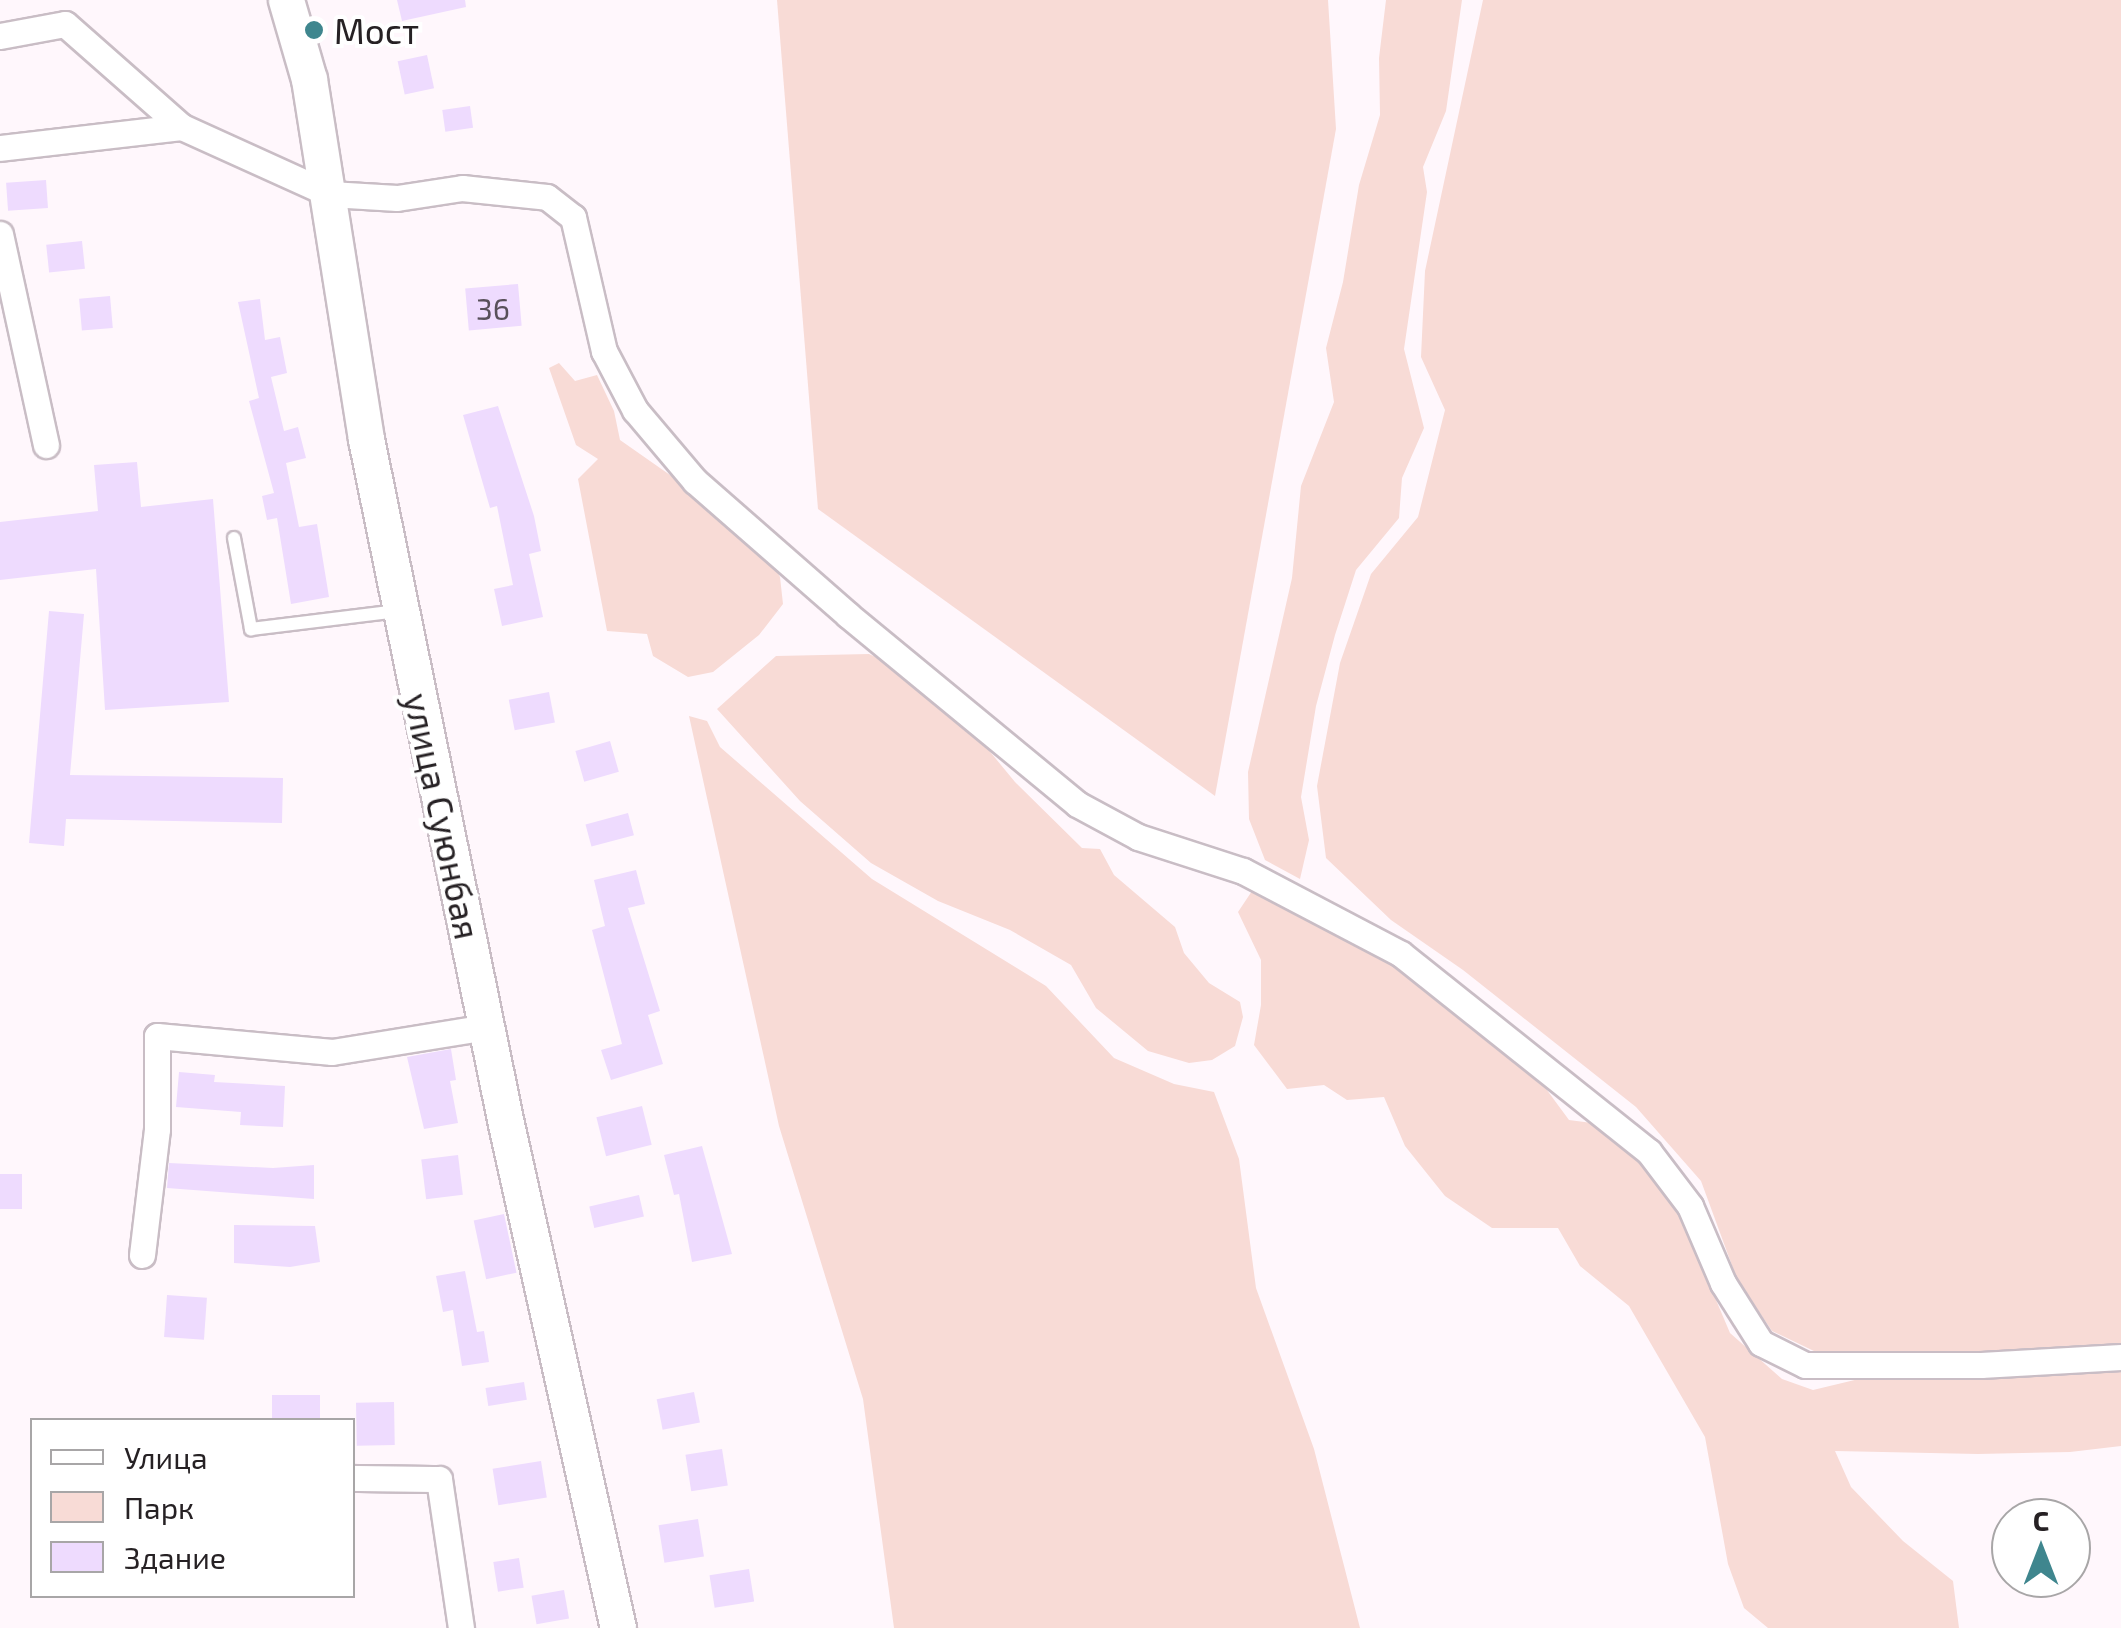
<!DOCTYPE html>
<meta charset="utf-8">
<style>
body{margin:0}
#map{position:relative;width:2121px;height:1628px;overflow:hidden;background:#fff7fc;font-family:"Exo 2",sans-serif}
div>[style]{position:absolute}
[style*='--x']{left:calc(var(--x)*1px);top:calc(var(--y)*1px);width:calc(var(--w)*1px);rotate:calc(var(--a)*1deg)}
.green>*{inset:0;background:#f8dbd6}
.building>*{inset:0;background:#eedbfe;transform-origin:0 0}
.roads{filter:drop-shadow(2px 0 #c9bdc5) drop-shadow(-2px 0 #c9bdc5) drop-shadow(0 2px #c9bdc5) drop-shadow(0 -2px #c9bdc5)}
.service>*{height:12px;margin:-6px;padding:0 6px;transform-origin:6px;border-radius:6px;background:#fff}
.minor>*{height:25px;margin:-12.5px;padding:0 12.5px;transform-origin:12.5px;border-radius:12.5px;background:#fff}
.secondary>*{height:35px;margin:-17.5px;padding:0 17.5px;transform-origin:17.5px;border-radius:17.5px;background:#fff}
.dots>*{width:28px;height:28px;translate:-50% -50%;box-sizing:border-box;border:5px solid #fff;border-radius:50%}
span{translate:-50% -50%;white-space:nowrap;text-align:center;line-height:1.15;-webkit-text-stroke:8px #fff;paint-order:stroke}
.number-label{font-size:30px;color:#58505a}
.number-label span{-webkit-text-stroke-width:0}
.poi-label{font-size:35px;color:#262124}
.left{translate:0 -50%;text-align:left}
.street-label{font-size:35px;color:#262124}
.legend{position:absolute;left:30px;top:1418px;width:325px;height:180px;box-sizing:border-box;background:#fff;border:2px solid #a8a6a7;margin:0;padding:12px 18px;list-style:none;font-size:30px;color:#262124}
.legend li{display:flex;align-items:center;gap:20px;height:50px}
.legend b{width:50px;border:2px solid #a8a6a7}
.north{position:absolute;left:1991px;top:1498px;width:100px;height:100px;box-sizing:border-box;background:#fff;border:2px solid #a8a6a7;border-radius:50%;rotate:0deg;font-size:28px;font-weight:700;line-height:40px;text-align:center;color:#262124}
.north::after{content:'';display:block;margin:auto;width:35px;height:45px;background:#3f868e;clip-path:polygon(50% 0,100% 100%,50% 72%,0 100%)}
</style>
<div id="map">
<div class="green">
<i style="clip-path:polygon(777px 0,1328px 0,1336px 129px,1215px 796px,818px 509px)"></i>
<i style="clip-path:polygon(1386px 0,1462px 0,1446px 111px,1423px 167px,1427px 192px,1404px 349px,1424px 428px,1402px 478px,1399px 518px,1356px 570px,1335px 635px,1316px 706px,1301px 797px,1309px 840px,1300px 879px,1265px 860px,1249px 819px,1248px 772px,1292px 578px,1301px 486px,1334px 402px,1326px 348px,1343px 282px,1359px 185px,1380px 115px,1379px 58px)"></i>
<i style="clip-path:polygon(1483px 0,2121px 0,2121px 1346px,1946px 1359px,1816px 1352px,1772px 1331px,1737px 1279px,1701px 1181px,1636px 1107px,1463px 970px,1391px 920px,1326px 858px,1317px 786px,1340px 663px,1371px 574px,1418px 517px,1445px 410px,1421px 357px,1425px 271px)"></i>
<i style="clip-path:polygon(559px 363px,575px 381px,597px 375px,614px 411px,620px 440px,760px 538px,780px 577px,783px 604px,759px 635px,713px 672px,688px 677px,653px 656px,647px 634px,607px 631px,578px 479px,598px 459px,576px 445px,549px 368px)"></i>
<i style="clip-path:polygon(869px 654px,895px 666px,982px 742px,1015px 782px,1082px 848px,1100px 849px,1114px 875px,1175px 927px,1184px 953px,1209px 983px,1240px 1002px,1243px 1017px,1235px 1046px,1212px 1060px,1189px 1063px,1148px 1051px,1096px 1008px,1071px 965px,1010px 930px,938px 901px,871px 863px,800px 801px,717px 709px,776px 656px)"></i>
<i style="clip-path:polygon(689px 716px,707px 721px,720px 747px,872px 879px,1046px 986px,1114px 1058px,1174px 1084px,1214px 1092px,1239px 1159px,1256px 1288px,1314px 1449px,1360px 1628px,894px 1628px,863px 1399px,779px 1126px)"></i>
<i style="clip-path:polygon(1256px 885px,1370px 944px,1541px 1082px,1569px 1120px,1615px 1126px,1672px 1196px,1730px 1333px,1782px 1379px,1813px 1390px,1863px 1378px,1992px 1379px,2121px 1369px,2121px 1446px,2070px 1452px,1978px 1454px,1835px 1451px,1851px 1487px,1903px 1541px,1953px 1581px,1959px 1628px,1768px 1628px,1744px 1608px,1728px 1564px,1705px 1437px,1629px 1306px,1580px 1266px,1558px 1228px,1492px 1228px,1445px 1196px,1405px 1146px,1384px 1097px,1347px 1100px,1324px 1085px,1287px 1089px,1254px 1045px,1261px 1005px,1261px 960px,1238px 912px)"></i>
</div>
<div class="building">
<i style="clip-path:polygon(397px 0,465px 0,466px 7px,402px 21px)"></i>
<i style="left:427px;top:55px;width:34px;height:30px;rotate:78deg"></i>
<i style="left:470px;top:106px;width:22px;height:28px;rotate:82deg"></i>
<i style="left:46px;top:180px;width:28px;height:40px;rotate:86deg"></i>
<i style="left:82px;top:241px;width:28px;height:36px;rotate:84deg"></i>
<i style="left:518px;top:284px;width:42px;height:53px;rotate:85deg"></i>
<i style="left:110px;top:296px;width:32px;height:31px;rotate:85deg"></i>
<i style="clip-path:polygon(260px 299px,265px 340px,280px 337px,287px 373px,271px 377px,284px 431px,298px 427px,306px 458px,286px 463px,299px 527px,317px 524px,329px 597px,291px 604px,277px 518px,267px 520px,262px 496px,274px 493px,249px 401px,259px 398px,238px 302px)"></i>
<i style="clip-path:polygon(498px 406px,534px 516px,541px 551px,529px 554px,543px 617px,502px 626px,494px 589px,513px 585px,497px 506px,490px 508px,463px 415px)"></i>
<i style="clip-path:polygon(137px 462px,141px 507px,213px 499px,229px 702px,105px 710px,96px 569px,0 580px,0 522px,98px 511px,94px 465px)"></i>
<i style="clip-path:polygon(49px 611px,84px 614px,70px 775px,283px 778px,282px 823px,66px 819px,64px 846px,29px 843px)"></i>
<i style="left:549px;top:692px;width:31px;height:41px;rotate:79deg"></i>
<i style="left:610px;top:741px;width:32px;height:36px;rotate:74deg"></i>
<i style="left:628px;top:813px;width:23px;height:44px;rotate:75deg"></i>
<i style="clip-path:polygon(636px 870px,645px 904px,628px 908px,660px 1011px,648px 1015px,663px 1064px,611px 1080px,601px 1050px,622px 1044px,592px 930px,605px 926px,594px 880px)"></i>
<i style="clip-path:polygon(451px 1049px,456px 1080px,450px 1081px,458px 1123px,424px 1129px,407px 1057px)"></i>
<i style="clip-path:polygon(179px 1072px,215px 1075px,214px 1082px,285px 1086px,283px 1127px,240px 1125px,241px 1112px,176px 1107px)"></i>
<i style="left:642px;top:1106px;width:40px;height:47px;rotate:76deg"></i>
<i style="clip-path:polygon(702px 1146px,732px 1254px,692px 1262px,679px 1194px,674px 1195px,664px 1155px)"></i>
<i style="left:458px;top:1155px;width:40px;height:37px;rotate:83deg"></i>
<i style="clip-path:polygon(169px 1163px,273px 1168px,314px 1165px,314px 1199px,167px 1188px)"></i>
<i style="left:0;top:1174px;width:22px;height:35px"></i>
<i style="left:639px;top:1195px;width:22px;height:51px;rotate:77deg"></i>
<i style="left:504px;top:1214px;width:60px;height:31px;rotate:78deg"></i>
<i style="clip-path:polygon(234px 1225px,315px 1226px,320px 1262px,290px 1267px,234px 1263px)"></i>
<i style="clip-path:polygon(465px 1271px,477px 1332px,484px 1331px,489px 1362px,462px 1366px,453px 1310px,443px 1312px,436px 1276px)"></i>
<i style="left:167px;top:1295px;width:40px;height:42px;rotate:4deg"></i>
<i style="left:524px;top:1382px;width:18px;height:39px;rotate:81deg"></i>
<i style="left:694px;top:1392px;width:31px;height:38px;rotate:79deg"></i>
<i style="left:272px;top:1395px;width:48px;height:25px"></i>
<i style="left:394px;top:1402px;width:43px;height:38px;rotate:89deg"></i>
<i style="left:722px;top:1449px;width:37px;height:37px;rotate:81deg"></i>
<i style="left:541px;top:1461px;width:37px;height:49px;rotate:81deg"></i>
<i style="left:698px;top:1519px;width:38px;height:40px;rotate:81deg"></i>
<i style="left:519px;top:1558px;width:30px;height:26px;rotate:81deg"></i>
<i style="left:749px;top:1569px;width:33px;height:40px;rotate:81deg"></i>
<i style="left:564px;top:1590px;width:29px;height:33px;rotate:80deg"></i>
</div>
<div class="roads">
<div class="service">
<i style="--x:234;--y:538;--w:93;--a:79.4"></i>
<i style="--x:251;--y:629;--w:148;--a:-7"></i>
</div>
<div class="minor">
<i style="--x:0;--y:36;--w:66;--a:-10.5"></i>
<i style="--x:65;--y:24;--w:156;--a:41.4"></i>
<i style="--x:182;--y:127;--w:162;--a:24.4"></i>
<i style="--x:330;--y:194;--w:67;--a:3.4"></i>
<i style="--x:397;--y:198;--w:66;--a:-8.7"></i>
<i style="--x:462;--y:188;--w:85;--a:6"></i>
<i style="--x:547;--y:197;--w:33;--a:38"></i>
<i style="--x:573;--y:217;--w:138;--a:77"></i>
<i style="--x:604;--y:351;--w:67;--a:62.3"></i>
<i style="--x:635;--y:410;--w:93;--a:49.8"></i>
<i style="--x:695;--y:481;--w:203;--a:41.2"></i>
<i style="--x:848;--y:615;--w:297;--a:39.5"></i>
<i style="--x:1077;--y:804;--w:69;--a:28.4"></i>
<i style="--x:1138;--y:837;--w:110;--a:17.9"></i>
<i style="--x:1243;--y:871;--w:178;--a:27.7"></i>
<i style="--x:1401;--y:954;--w:317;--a:38.6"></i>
<i style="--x:1649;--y:1152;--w:68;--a:52.8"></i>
<i style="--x:1690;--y:1206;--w:84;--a:66.8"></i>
<i style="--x:1723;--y:1283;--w:71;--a:57.7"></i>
<i style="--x:1761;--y:1343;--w:49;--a:26.6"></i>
<i style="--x:1805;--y:1365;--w:176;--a:0"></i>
<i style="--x:1981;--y:1365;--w:140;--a:-3.3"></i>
<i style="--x:0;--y:148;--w:183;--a:-6.6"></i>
<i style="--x:0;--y:234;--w:216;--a:77.7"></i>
<i style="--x:142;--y:1255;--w:127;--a:-83.2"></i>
<i style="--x:157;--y:1129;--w:93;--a:-90"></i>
<i style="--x:157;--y:1036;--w:176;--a:5.2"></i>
<i style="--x:332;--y:1052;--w:156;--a:-9.2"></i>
<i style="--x:352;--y:1478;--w:87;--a:0.7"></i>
<i style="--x:439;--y:1479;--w:151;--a:81.6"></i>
</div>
<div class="secondary">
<i style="--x:286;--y:0;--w:82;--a:73.8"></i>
<i style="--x:309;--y:79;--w:364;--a:81"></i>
<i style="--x:366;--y:439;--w:699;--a:78.45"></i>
<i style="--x:506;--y:1124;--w:516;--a:77.47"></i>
</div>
</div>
<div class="dots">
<i style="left:314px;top:30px;background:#3f868e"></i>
</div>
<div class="number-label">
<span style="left:493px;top:308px">36</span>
</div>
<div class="poi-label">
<span class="left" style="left:334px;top:30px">Мост</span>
</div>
<div class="street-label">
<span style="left:443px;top:816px;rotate:78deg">улица Суюнбая</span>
</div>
<ul class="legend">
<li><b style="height:12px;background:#fff"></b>Улица</li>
<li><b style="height:28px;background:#f8dbd6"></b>Парк</li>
<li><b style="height:28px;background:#eedbfe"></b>Здание</li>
</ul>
<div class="north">С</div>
</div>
